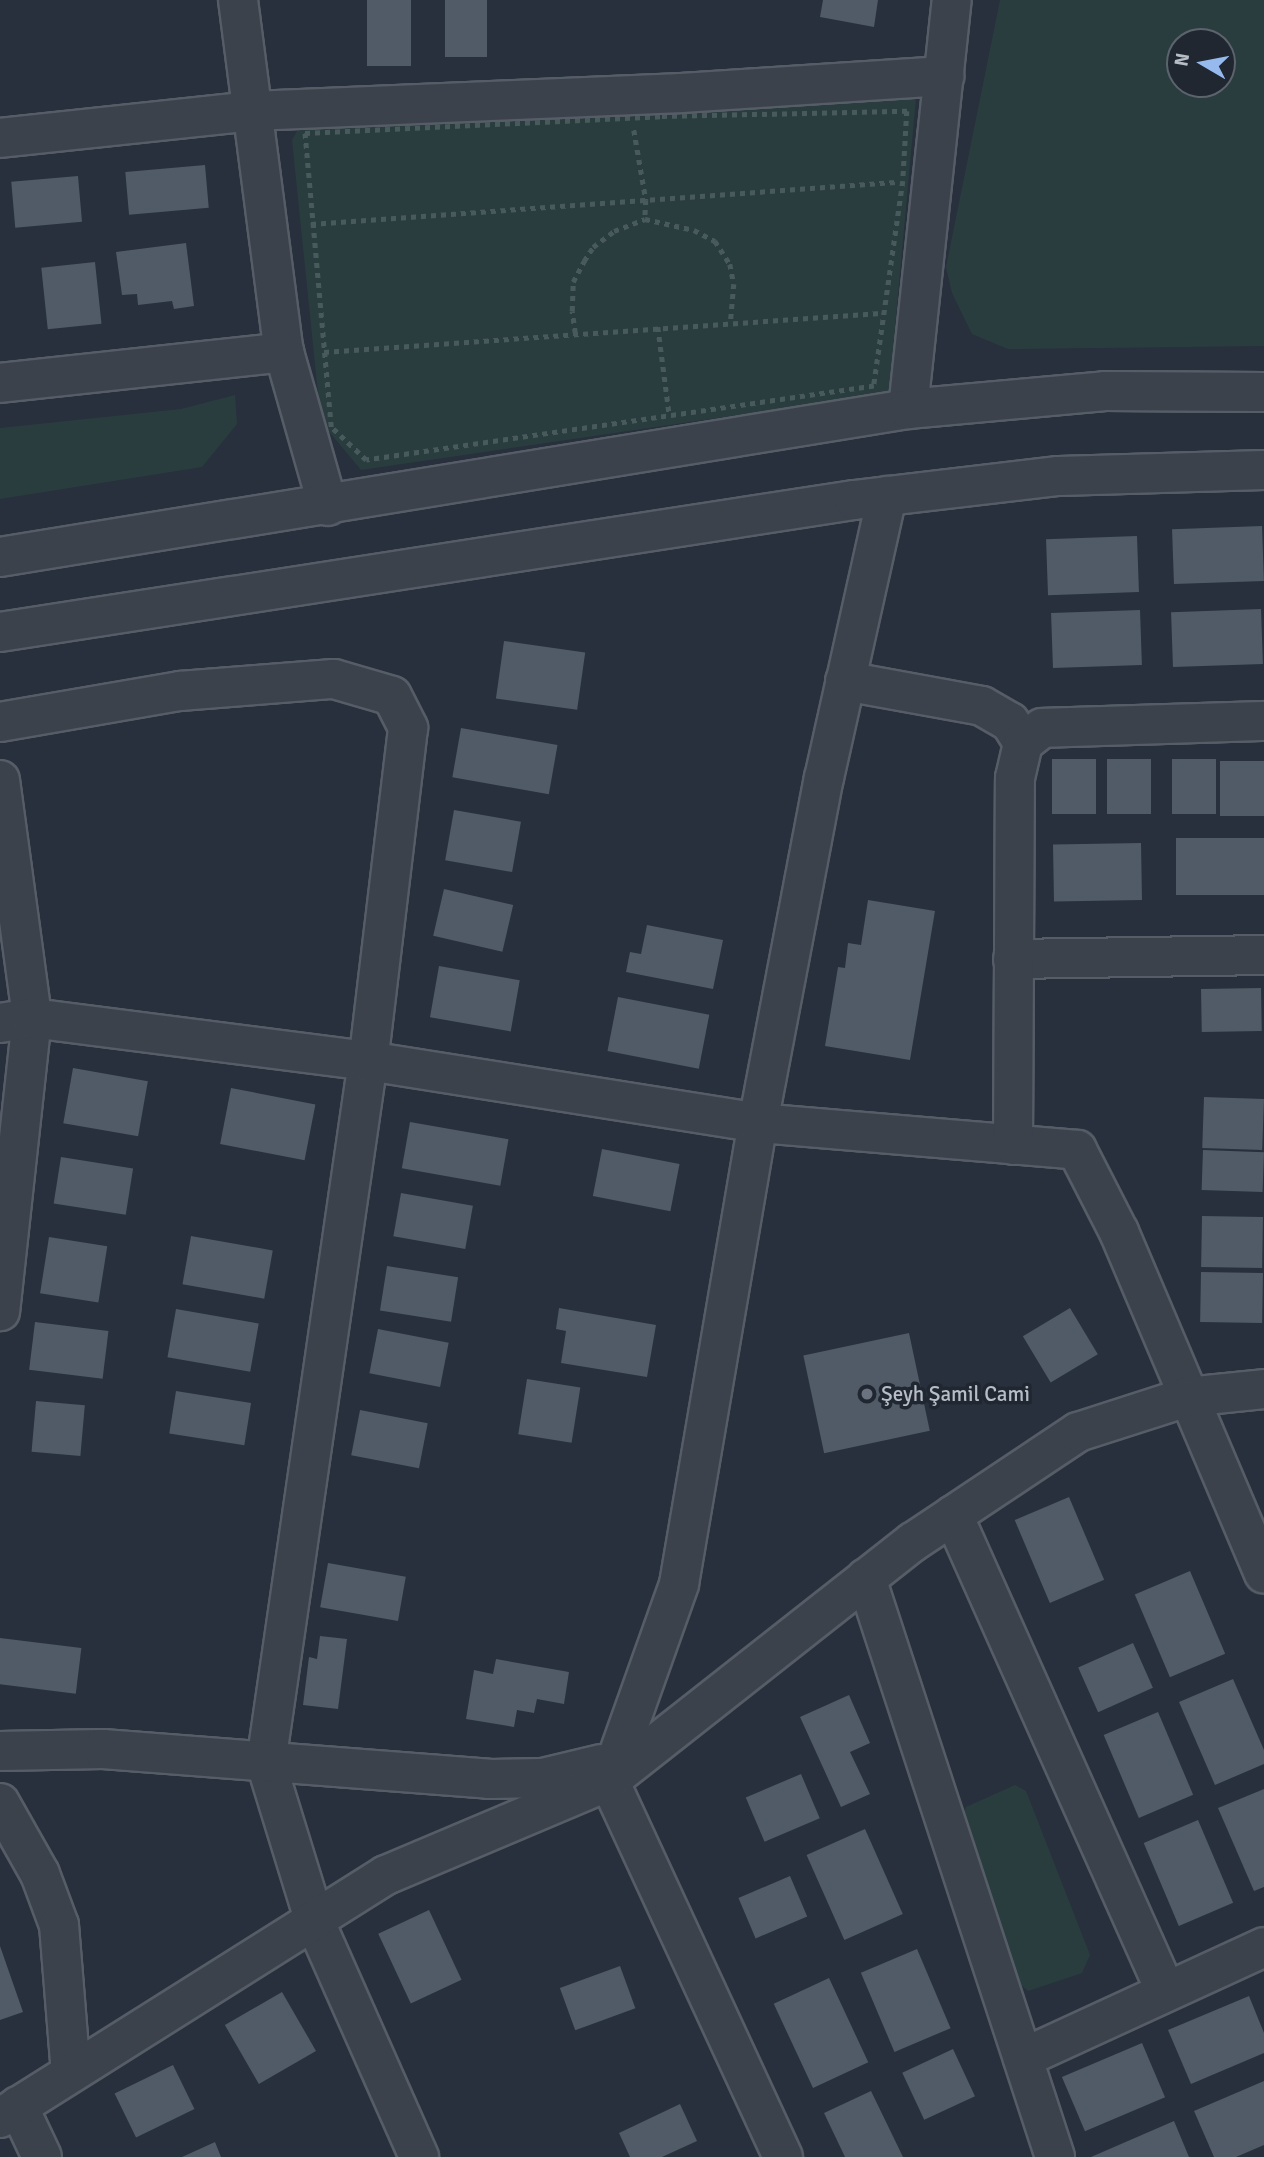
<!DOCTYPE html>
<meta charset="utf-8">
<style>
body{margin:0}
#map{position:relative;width:1264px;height:2157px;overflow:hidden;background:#27303c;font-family:Signika,sans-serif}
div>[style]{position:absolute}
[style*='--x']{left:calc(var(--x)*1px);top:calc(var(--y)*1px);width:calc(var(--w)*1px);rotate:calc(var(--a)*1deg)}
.green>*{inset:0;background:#2a3d3e}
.building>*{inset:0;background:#505b67;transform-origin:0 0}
.path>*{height:4.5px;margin-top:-2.25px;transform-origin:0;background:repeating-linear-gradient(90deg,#495a5c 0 5px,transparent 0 10px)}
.roads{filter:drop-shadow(2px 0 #565d67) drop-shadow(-2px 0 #565d67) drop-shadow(0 2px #565d67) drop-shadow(0 -2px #565d67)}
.minor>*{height:38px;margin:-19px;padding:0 19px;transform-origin:19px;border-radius:19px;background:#3b424c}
.dots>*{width:19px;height:19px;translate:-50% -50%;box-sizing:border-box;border:4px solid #202731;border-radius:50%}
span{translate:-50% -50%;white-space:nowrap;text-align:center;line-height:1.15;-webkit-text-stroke:7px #202731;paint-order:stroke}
.poi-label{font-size:21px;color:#b7bdc7}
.left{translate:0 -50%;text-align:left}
.north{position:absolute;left:1166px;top:28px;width:70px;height:70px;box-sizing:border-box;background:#202731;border:2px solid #5c636d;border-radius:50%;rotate:280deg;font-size:19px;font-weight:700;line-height:28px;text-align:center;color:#b7bdc7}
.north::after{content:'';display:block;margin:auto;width:24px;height:32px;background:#96baed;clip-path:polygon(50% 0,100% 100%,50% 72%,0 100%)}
</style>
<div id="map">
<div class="green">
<i style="clip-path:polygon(evenodd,1000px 0,1264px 0,1264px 346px,1008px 349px,972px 334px,952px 293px,946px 267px,1000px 0,1180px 42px,1222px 42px,1222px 84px,1180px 84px,1180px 42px)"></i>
<i style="clip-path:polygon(916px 98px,889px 393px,361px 470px,321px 422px,292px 140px,301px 124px)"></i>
<i style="clip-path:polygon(235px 395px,237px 424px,202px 467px,0 499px,0 428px,181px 409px)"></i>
<i style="clip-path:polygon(1015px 1785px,1026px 1791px,1090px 1955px,1082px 1973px,1028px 1991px,1021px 1985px,961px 1822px,966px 1807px)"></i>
</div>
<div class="building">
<i style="left:367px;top:0;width:44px;height:66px"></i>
<i style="left:445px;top:0;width:42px;height:57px"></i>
<i style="clip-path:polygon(823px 0,878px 0,874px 27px,820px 17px)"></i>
<i style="left:205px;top:165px;width:43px;height:80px;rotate:85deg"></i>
<i style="left:78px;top:176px;width:46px;height:67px;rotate:85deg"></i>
<i style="clip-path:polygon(186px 243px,194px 306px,174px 309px,172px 301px,138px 305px,137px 294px,122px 295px,116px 252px)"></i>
<i style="left:95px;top:262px;width:62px;height:54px;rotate:84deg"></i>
<i style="left:1262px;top:526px;width:55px;height:90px;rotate:88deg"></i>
<i style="left:1137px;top:536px;width:56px;height:91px;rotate:88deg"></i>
<i style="left:1261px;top:609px;width:55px;height:90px;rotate:88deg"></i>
<i style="left:1140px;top:610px;width:55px;height:89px;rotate:88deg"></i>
<i style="left:504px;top:641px;width:82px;height:58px;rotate:8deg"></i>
<i style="left:461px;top:728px;width:98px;height:50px;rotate:10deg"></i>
<i style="left:1052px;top:759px;width:44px;height:55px"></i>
<i style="left:1107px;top:759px;width:44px;height:55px"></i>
<i style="left:1172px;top:759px;width:44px;height:55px"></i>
<i style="left:1220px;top:761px;width:44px;height:55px"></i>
<i style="left:454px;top:810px;width:68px;height:51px;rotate:10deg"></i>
<i style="left:1264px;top:838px;width:57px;height:88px;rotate:90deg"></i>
<i style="left:1141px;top:843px;width:57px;height:88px;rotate:89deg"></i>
<i style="left:444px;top:889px;width:71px;height:48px;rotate:13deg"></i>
<i style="clip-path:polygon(868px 900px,935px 911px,910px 1060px,825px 1046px,838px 967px,845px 968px,848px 943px,861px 945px)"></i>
<i style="clip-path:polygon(647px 925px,723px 940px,713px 989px,626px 972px,630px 952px,641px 954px)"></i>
<i style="left:439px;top:966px;width:82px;height:52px;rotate:10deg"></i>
<i style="left:1261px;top:988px;width:43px;height:60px;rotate:89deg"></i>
<i style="left:618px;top:997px;width:93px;height:55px;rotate:11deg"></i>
<i style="left:73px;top:1068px;width:76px;height:56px;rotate:10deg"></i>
<i style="left:231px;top:1088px;width:86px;height:57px;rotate:11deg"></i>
<i style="left:1204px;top:1097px;width:60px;height:51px;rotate:2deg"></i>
<i style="left:410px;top:1122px;width:100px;height:47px;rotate:10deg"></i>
<i style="left:602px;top:1149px;width:79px;height:48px;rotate:11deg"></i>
<i style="left:1203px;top:1150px;width:61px;height:40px;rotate:2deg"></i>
<i style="left:61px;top:1157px;width:73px;height:47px;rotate:9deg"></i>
<i style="left:401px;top:1193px;width:73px;height:44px;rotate:10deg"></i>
<i style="left:1202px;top:1216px;width:61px;height:51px;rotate:1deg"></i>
<i style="left:191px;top:1236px;width:83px;height:49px;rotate:10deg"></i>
<i style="left:49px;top:1237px;width:59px;height:57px;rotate:9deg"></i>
<i style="left:387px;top:1266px;width:72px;height:45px;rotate:9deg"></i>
<i style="left:1201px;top:1272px;width:62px;height:50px;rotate:1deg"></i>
<i style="clip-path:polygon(559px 1308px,656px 1325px,647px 1377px,561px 1363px,566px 1331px,556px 1329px)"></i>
<i style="left:1070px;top:1308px;width:54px;height:55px;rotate:59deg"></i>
<i style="left:176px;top:1309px;width:84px;height:49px;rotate:10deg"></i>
<i style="left:35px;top:1322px;width:74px;height:48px;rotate:7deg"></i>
<i style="left:378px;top:1329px;width:72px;height:45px;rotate:11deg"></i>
<i style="left:909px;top:1333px;width:100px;height:108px;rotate:78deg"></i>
<i style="left:527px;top:1379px;width:54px;height:56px;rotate:9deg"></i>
<i style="left:176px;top:1391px;width:76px;height:43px;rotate:9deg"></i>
<i style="left:36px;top:1401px;width:49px;height:51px;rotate:5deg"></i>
<i style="left:360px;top:1410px;width:69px;height:46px;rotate:11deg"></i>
<i style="left:1069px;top:1497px;width:90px;height:59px;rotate:67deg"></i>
<i style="left:328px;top:1563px;width:79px;height:45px;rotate:10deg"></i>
<i style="left:1190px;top:1571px;width:90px;height:60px;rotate:67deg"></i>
<i style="clip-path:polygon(320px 1636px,347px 1639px,338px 1709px,303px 1705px,309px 1657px,317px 1659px)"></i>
<i style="left:0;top:1638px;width:82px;height:46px;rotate:7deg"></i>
<i style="left:1133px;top:1643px;width:49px;height:60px;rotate:66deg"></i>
<i style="clip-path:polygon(496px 1659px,569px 1672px,564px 1704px,537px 1699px,534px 1713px,517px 1710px,514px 1727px,466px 1719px,474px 1670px,493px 1674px)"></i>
<i style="clip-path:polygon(1233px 1679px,1264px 1750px,1264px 1764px,1215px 1785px,1179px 1702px)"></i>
<i style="clip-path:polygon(849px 1695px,870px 1743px,850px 1752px,870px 1794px,841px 1807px,800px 1717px)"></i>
<i style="left:1158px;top:1712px;width:90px;height:59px;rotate:67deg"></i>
<i style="left:801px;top:1774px;width:48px;height:60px;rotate:67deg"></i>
<i style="clip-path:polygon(1264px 1789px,1264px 1887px,1254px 1891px,1218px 1808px)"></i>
<i style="left:1198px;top:1820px;width:90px;height:59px;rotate:67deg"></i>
<i style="left:865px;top:1829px;width:93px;height:64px;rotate:66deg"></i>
<i style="left:790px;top:1876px;width:44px;height:56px;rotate:67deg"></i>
<i style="left:429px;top:1910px;width:77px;height:56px;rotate:65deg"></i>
<i style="clip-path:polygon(0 1946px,23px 2012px,0 2020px)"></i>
<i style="left:917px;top:1949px;width:86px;height:61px;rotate:67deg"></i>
<i style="left:620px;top:1966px;width:45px;height:64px;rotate:70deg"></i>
<i style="left:829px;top:1978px;width:93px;height:61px;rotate:65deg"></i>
<i style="left:282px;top:1992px;width:68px;height:66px;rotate:60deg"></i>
<i style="clip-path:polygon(1249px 1996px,1264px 2033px,1264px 2053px,1191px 2084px,1168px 2030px)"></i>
<i style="left:1142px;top:2043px;width:59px;height:87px;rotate:67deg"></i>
<i style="left:953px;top:2049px;width:52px;height:56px;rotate:65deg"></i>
<i style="left:173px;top:2065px;width:49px;height:65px;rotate:64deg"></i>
<i style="clip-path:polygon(1264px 2081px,1264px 2145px,1236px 2157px,1214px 2157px,1194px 2111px)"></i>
<i style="clip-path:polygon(871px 2091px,903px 2157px,845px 2157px,824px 2113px)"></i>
<i style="clip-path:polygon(680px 2104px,697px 2141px,662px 2157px,630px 2157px,619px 2133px)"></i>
<i style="clip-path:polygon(1174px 2121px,1189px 2157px,1091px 2157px)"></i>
<i style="clip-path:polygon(215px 2142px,221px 2157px,182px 2157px)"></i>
</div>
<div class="path">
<i style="--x:907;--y:111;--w:70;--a:93.3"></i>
<i style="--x:903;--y:181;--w:207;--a:98.1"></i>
<i style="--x:874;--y:386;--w:513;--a:171.71"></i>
<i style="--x:366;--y:460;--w:48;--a:-136.7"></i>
<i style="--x:331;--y:427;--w:295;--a:-95.1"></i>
<i style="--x:305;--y:133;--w:357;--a:-2.7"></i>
<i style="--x:662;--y:116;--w:245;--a:-1.2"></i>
<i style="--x:634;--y:130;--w:71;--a:80.3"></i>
<i style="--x:646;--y:200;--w:19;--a:93"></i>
<i style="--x:311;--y:224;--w:586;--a:-4.11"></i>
<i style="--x:658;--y:327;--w:86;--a:82.6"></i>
<i style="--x:575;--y:333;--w:22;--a:-98"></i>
<i style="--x:572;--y:311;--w:29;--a:-88"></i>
<i style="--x:573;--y:282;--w:24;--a:-62"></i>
<i style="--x:584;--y:261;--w:17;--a:-57"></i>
<i style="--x:593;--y:247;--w:26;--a:-37"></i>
<i style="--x:614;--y:231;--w:33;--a:-21"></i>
<i style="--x:645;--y:219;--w:50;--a:12.7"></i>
<i style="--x:694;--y:230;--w:24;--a:28"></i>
<i style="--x:715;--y:241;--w:27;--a:57"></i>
<i style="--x:730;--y:264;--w:20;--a:79"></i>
<i style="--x:734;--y:284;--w:37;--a:95"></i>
<i style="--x:324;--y:352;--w:558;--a:-4.01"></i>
</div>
<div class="roads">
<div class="minor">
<i style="--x:238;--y:0;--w:355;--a:82.6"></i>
<i style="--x:284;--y:352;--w:160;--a:74.1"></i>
<i style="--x:0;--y:138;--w:254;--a:-6.1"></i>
<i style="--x:253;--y:111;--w:428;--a:-2.4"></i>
<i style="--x:681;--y:93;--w:264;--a:-3.7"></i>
<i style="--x:0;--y:383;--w:286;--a:-6.2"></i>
<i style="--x:908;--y:409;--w:411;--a:-83.9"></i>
<i style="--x:0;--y:557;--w:920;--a:-9.26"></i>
<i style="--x:908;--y:409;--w:198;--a:-5.2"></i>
<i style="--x:1105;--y:391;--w:159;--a:0.4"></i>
<i style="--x:0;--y:632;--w:864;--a:-8.79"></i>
<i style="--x:854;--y:500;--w:206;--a:-6.7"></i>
<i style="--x:1059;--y:476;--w:205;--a:-1.7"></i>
<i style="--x:845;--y:681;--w:139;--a:10.3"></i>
<i style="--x:982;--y:706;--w:32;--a:30"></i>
<i style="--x:1010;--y:722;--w:25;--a:58"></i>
<i style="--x:0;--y:722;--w:183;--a:-9.8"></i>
<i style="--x:180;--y:691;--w:154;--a:-4.5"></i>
<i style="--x:334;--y:679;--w:60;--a:16.3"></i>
<i style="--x:392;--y:696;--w:36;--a:63"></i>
<i style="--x:408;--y:728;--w:335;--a:96.8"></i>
<i style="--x:368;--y:1061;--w:709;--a:98.27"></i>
<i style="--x:266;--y:1763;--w:166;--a:72.9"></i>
<i style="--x:315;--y:1922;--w:257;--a:66.1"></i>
<i style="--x:0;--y:780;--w:240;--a:82.3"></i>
<i style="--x:32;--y:1018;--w:295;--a:96.2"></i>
<i style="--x:1013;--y:959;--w:251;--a:-0.9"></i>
<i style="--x:0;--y:1023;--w:32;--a:-9"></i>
<i style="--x:32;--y:1018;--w:339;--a:7.3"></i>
<i style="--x:368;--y:1061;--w:395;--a:9"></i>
<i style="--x:758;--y:1123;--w:320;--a:4.8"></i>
<i style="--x:1077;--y:1150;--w:92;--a:62.9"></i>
<i style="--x:1119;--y:1232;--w:371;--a:67"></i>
<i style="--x:1013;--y:1145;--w:367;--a:-89.7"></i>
<i style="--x:1015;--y:778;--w:36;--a:-77"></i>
<i style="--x:1023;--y:743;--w:24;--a:-38"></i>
<i style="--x:1042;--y:728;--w:222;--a:-1.8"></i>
<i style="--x:953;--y:1515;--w:522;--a:65.94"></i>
<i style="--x:866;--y:1578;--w:609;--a:71.92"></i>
<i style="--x:0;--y:1751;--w:103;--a:-1.1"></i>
<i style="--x:103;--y:1749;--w:387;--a:4.4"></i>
<i style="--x:489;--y:1779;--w:54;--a:-1.1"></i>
<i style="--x:543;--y:1778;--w:60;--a:-13.6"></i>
<i style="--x:0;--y:1803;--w:81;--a:60.6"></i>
<i style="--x:40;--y:1874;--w:54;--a:69.6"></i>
<i style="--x:59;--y:1925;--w:148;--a:85.4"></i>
<i style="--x:1023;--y:2058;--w:265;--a:-24.7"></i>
<i style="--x:18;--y:2106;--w:56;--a:64.8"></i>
<i style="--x:0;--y:2118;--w:456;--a:-32.2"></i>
<i style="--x:386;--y:1875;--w:242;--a:-22.9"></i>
<i style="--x:609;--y:1781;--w:387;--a:-38.2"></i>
<i style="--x:913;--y:1542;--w:198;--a:-33.7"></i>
<i style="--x:1078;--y:1432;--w:114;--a:-17.8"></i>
<i style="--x:1187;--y:1397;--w:77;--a:-5.9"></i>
<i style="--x:783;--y:2157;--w:414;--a:-114.8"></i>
<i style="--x:609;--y:1781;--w:209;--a:-70.4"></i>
<i style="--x:679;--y:1584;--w:468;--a:-80.3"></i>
<i style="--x:758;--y:1123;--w:351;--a:-79.2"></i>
<i style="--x:824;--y:778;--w:289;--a:-77.4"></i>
</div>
</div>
<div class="dots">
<i style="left:867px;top:1394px;background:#6b7280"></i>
</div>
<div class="poi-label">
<span class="left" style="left:881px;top:1394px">Şeyh Şamil Cami</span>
</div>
<div class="north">N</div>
</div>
